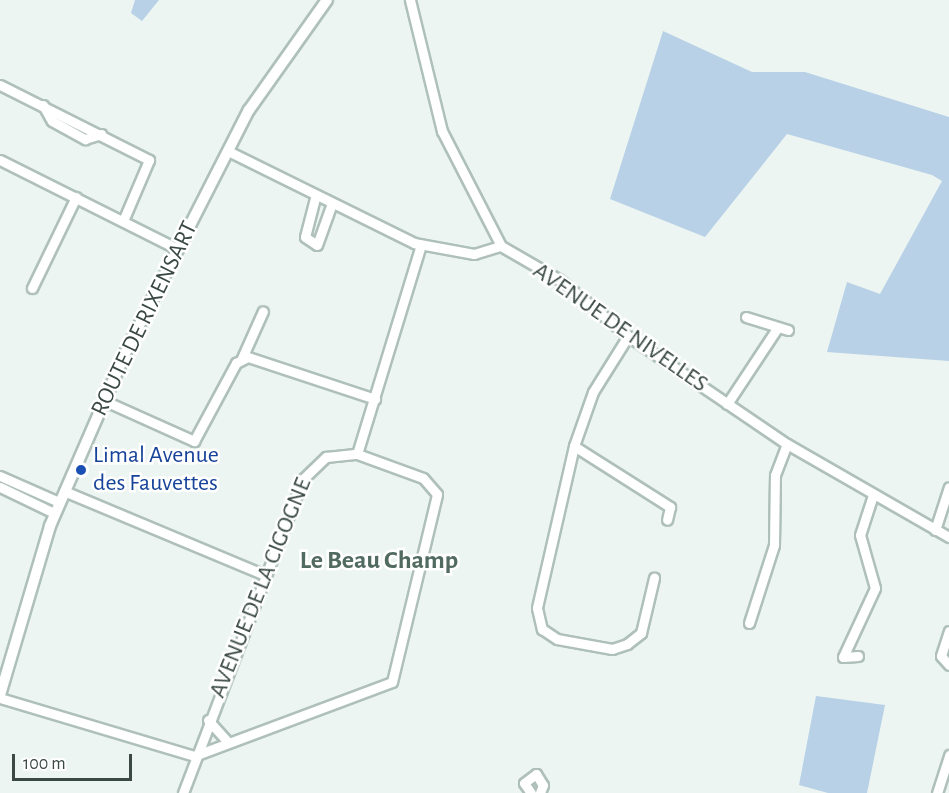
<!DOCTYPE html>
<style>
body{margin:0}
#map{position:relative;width:949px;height:793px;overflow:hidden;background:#ecf5f2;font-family:"Alegreya Sans",sans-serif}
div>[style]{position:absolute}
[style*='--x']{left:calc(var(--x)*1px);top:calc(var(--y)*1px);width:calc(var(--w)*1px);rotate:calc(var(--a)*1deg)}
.green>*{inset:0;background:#b8d1e6}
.roads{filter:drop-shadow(2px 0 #afc0ba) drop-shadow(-2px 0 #afc0ba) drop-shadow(0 2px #afc0ba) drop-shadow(0 -2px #afc0ba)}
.minor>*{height:9px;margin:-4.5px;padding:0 4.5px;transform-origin:4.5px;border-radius:4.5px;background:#fff}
.tertiary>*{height:10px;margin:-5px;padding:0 5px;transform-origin:5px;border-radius:5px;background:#fff}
.dots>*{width:16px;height:16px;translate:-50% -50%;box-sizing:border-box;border:3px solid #fff;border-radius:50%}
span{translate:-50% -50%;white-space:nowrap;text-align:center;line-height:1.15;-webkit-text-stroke:5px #fff;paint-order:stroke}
.street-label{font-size:24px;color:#3a4943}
.transit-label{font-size:24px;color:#164399}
.left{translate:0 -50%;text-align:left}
.neighbourhood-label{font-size:26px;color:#526b61;font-weight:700}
.scale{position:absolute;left:12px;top:754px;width:120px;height:27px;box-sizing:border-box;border:3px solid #3a4943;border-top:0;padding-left:8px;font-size:18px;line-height:21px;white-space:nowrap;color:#3a4943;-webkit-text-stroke:4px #fff;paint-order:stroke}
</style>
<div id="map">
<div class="green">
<i style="clip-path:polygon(135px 0,159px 0,142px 21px,131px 13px)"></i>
<i style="clip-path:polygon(663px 31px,752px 72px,805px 72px,949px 117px,949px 361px,827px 352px,847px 282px,880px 294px,942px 181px,932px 175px,787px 134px,705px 237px,610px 199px)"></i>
<i style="clip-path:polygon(816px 696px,885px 705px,867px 793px,828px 793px,799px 785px)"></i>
</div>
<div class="roads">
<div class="minor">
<i style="--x:410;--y:0;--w:135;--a:76.3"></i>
<i style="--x:442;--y:131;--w:129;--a:62.8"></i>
<i style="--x:501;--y:246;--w:68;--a:30"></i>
<i style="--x:560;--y:280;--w:88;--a:39.5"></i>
<i style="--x:628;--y:336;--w:192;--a:34.2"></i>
<i style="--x:787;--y:444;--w:187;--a:29.9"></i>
<i style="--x:0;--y:85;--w:167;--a:26.7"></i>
<i style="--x:149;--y:160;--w:66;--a:113.1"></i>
<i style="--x:43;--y:105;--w:18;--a:61"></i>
<i style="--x:52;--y:121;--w:38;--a:29"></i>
<i style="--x:85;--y:139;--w:17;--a:-17"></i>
<i style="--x:228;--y:151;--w:208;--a:26.3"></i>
<i style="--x:414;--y:243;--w:61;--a:10.4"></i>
<i style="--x:474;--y:254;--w:28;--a:-17"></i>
<i style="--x:0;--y:160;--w:199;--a:26.6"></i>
<i style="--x:315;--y:198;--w:40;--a:104.4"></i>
<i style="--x:305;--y:237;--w:14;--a:34"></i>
<i style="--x:317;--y:245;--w:45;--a:-70.3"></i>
<i style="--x:32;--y:288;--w:101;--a:-64.2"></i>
<i style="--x:746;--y:317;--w:44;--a:17.2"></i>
<i style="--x:628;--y:336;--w:66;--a:122"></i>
<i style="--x:593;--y:392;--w:57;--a:109.4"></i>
<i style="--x:574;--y:446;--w:166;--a:102.9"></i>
<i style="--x:537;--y:608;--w:22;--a:77"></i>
<i style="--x:542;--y:629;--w:18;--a:34"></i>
<i style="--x:557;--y:639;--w:56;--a:10.3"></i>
<i style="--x:612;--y:649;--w:16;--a:-18"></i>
<i style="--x:627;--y:644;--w:18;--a:-38"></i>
<i style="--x:641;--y:633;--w:57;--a:-76.7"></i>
<i style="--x:242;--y:358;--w:51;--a:-65.9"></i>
<i style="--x:105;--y:401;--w:98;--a:24.2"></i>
<i style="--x:194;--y:441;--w:89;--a:-61.7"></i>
<i style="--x:236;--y:363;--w:13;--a:-27"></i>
<i style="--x:248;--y:357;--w:134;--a:18.3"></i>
<i style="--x:727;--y:404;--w:89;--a:-56.5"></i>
<i style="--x:574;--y:446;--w:114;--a:32.4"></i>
<i style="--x:670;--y:507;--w:13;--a:103"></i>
<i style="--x:0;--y:476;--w:64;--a:23.8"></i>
<i style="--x:0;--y:487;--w:60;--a:25.7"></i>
<i style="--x:64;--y:491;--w:218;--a:22.7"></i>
<i style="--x:935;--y:530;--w:45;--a:-72"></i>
<i style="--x:749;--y:623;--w:82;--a:-72.2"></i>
<i style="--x:774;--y:545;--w:70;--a:-89.2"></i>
<i style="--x:775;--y:475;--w:33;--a:-69"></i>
<i style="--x:949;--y:631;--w:26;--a:108"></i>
<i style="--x:941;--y:656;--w:12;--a:48"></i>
<i style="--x:858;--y:656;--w:15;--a:176"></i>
<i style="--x:843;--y:657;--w:76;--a:-65.1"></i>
<i style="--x:875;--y:588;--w:55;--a:-105.8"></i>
<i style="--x:860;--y:535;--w:42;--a:-72"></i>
<i style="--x:0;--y:698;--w:202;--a:16.6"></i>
<i style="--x:194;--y:756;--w:211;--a:-20.5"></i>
<i style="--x:392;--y:682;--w:193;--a:-76.5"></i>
<i style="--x:437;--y:494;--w:21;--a:-131"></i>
<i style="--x:423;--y:478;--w:70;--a:-160"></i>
<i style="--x:357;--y:454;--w:219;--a:-73"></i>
<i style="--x:208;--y:720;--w:28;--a:48"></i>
<i style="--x:183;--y:793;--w:336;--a:-69.1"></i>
<i style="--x:303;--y:479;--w:32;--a:-44"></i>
<i style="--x:326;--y:457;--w:31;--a:-6"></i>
<i style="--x:531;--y:793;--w:12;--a:-125"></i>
<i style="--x:524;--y:783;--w:15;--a:-37"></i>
<i style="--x:536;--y:774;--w:13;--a:58"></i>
<i style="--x:543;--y:785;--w:9;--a:111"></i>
<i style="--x:937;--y:793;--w:40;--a:-72"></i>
</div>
<div class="tertiary">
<i style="--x:0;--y:695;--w:176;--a:-73.5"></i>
<i style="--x:50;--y:526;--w:193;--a:-66.5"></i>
<i style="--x:127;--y:349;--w:268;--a:-63"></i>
<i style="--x:249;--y:110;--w:135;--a:-54.7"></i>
</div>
</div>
<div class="dots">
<i style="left:81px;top:470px;background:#1a4fb4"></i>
</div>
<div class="street-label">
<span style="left:145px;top:319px;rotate:-64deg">ROUTE DE RIXENSART</span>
<span style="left:620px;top:328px;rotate:35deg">AVENUE DE NIVELLES</span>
<span style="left:261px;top:588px;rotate:-68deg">AVENUE DE LA CIGOGNE</span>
</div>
<div class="transit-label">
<span class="left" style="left:93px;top:470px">Limal Avenue<br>des Fauvettes</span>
</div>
<div class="neighbourhood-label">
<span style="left:379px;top:561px">Le Beau Champ</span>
</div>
<div class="scale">100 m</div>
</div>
